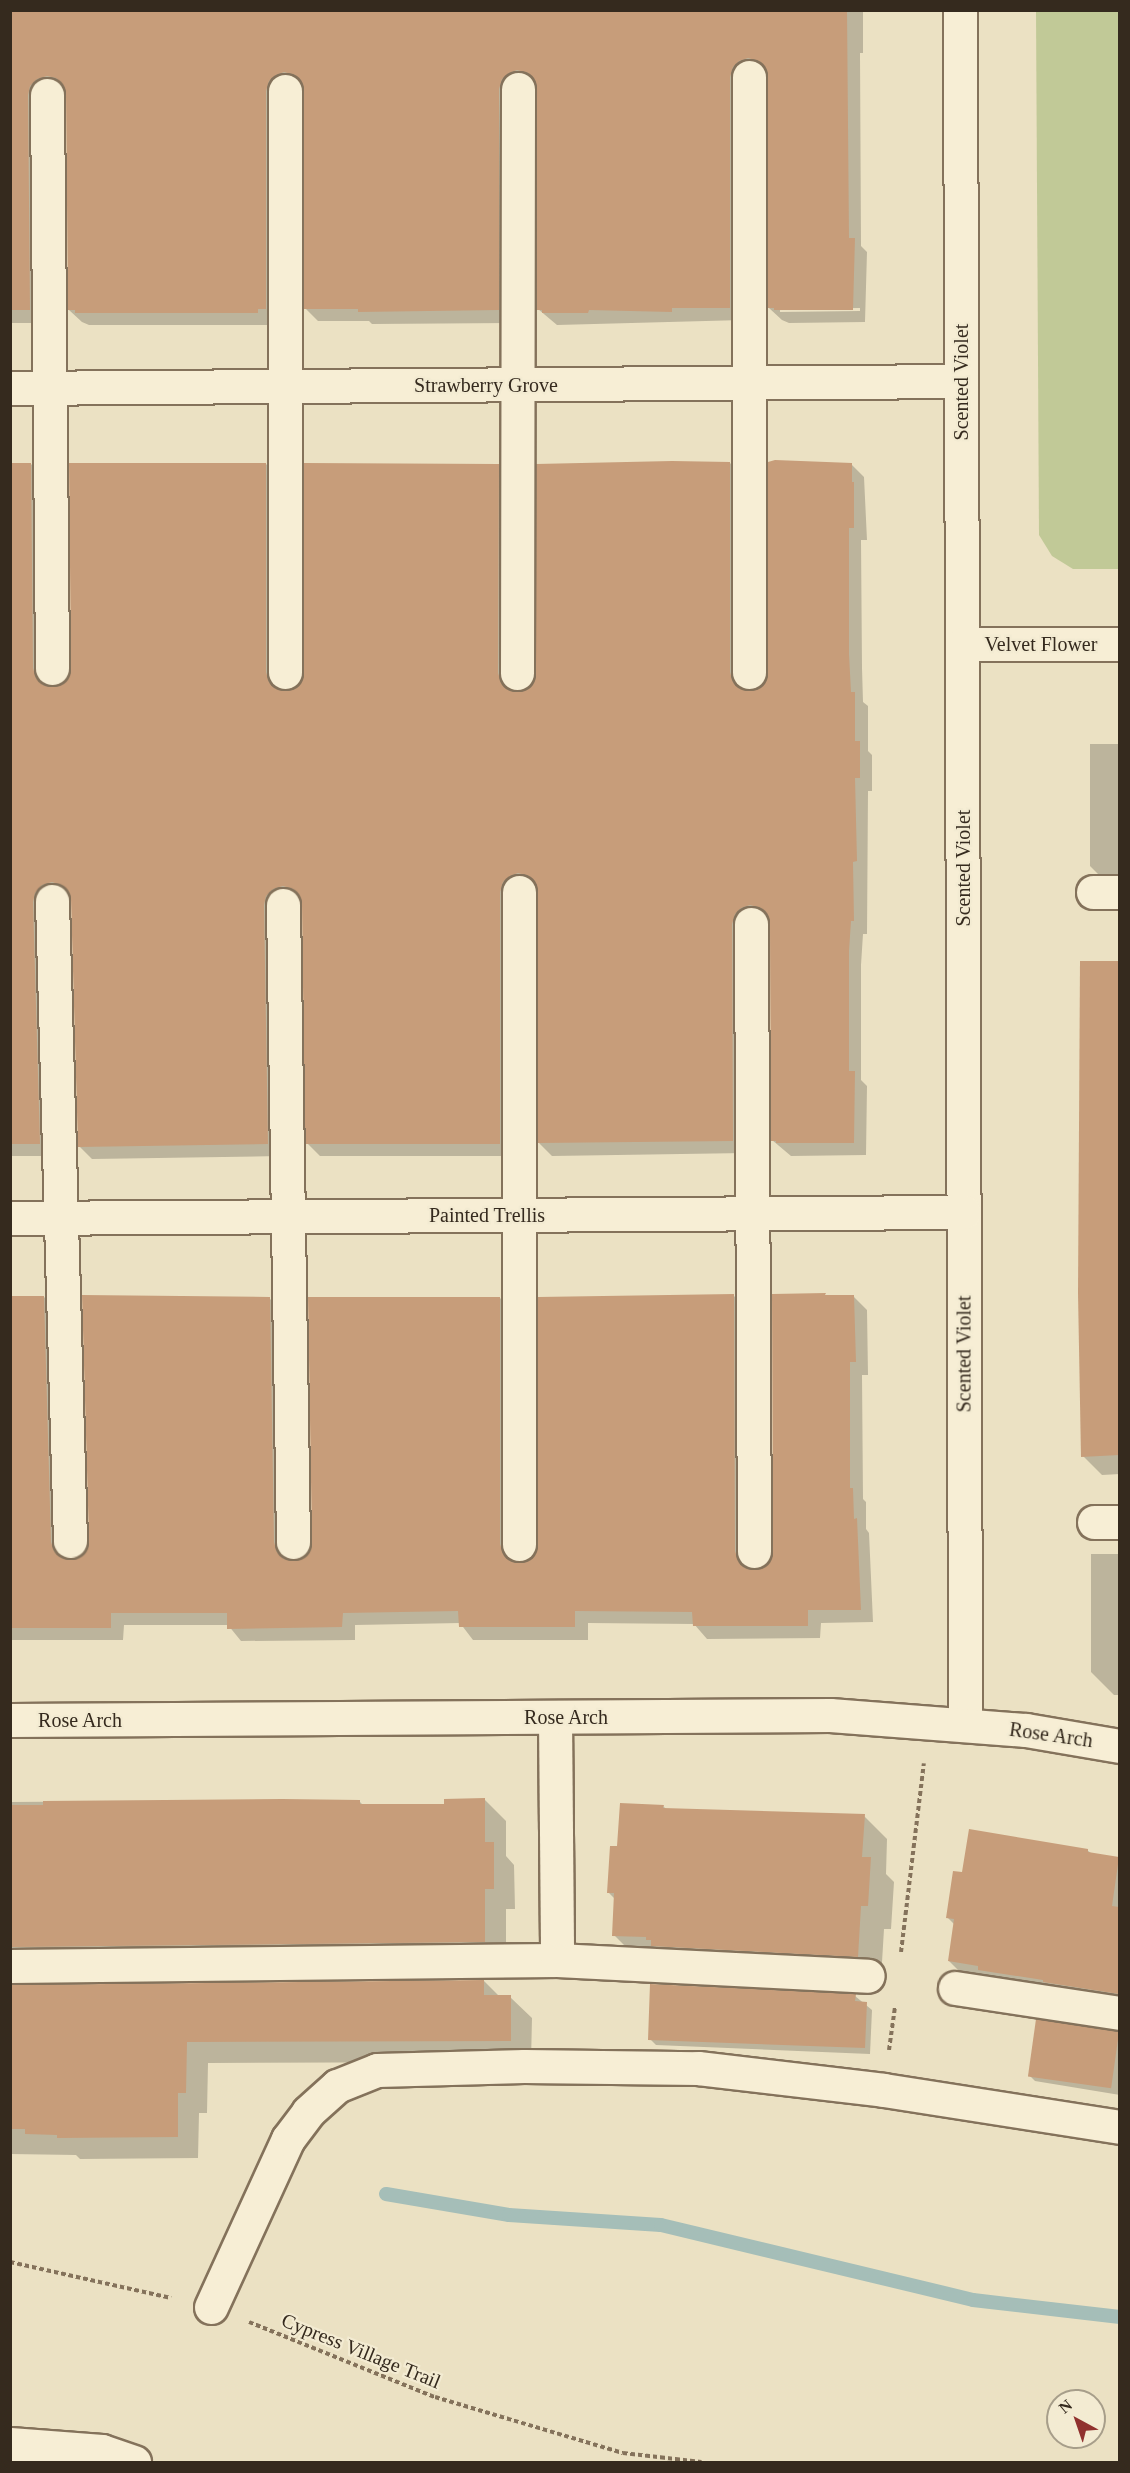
<!DOCTYPE html>
<style>
body{margin:0}
#map{position:relative;width:1130px;height:2473px;overflow:hidden;background:#ebe1c3;font-family:"Times New Roman",serif}
div>[style]{position:absolute}
[style*='--x']{left:calc(var(--x)*1px);top:calc(var(--y)*1px);width:calc(var(--w)*1px);rotate:calc(var(--a)*1deg)}
.green>*{inset:0;background:#c1c997}
.shadow>*{inset:0;background:#0003}
.stream>*{height:14px;margin:-7px;padding:0 7px;transform-origin:7px;border-radius:7px;background:#a5beb8}
.building>*{inset:0;background:#c79d7a;transform-origin:0 0}
.path>*{height:4px;margin-top:-2px;transform-origin:0;background:repeating-linear-gradient(90deg,#84725b 0 4.5px,transparent 0 7.5px)}
.roads{filter:drop-shadow(2px 0 #84725b) drop-shadow(-2px 0 #84725b) drop-shadow(0 2px #84725b) drop-shadow(0 -2px #84725b)}
.minor>*{height:33px;margin:-16.5px;padding:0 16.5px;transform-origin:16.5px;border-radius:16.5px;background:#f7eed5}
span{translate:-50% -50%;white-space:nowrap;text-align:center;line-height:1.15;-webkit-text-stroke:4.5px #f3ebd2;paint-order:stroke}
.street-label{font-size:20px;color:#352a1e}
.frame{position:absolute;inset:0;border:12px solid #352a1e;pointer-events:none}
.north{position:absolute;left:1046px;top:2389px;width:60px;height:60px;box-sizing:border-box;background:#f3ebd2;border:2px solid #a79e8a;border-radius:50%;rotate:320deg;font-size:16px;font-weight:700;line-height:24px;text-align:center;color:#352a1e}
.north::after{content:'';display:block;margin:auto;width:21px;height:27px;background:#90312e;clip-path:polygon(50% 0,100% 100%,50% 72%,0 100%)}
</style>
<div id="map">
<div class="green">
<i style="clip-path:polygon(1036px 11px,1119px 11px,1119px 569px,1073px 569px,1052px 556px,1039px 535px)"></i>
</div>
<div class="shadow">
<i style="clip-path:polygon(evenodd,10px 10px,863px 10px,863px 53px,860px 53px,861px 246px,867px 252px,865px 322px,789px 323px,782px 320px,769px 308px,768px 72px,762px 71px,743px 320px,557px 325px,538px 309px,537px 84px,531px 83px,511px 323px,372px 324px,369px 321px,318px 321px,305px 308px,304px 86px,298px 85px,270px 325px,89px 325px,82px 322px,69px 310px,67px 95px,66px 90px,61px 89px,42px 323px,10px 323px,10px 10px,860px 308px,860px 311px,780px 312px,780px 309px,860px 308px)"></i>
<i style="clip-path:polygon(730px 463px,743px 476px,743px 686px,744px 691px,750px 692px,759px 690px,766px 683px,851px 464px,864px 477px,867px 540px,861px 540px,862px 668px,863px 702px,868px 706px,868px 751px,872px 755px,872px 791px,868px 791px,867px 934px,863px 934px,861px 965px,861px 1080px,867px 1086px,866px 1155px,791px 1156px,772px 1140px,770px 919px,764px 918px,746px 1153px,552px 1156px,539px 1143px,538px 887px,532px 886px,513px 1156px,320px 1156px,307px 1143px,303px 904px,302px 900px,297px 899px,280px 1156px,92px 1159px,79px 1146px,72px 900px,71px 896px,66px 895px,52px 1156px,10px 1156px,10px 465px,31px 464px,44px 477px,46px 682px,47px 687px,52px 688px,63px 685px,266px 464px,279px 477px,279px 686px,280px 691px,286px 692px,295px 690px,498px 465px,511px 478px,511px 687px,512px 692px,518px 693px,527px 691px)"></i>
<i style="clip-path:polygon(1090px 744px,1120px 744px,1120px 889px,1113px 889px,1090px 866px)"></i>
<i style="clip-path:polygon(1082px 962px,1120px 962px,1120px 1474px,1102px 1475px,1083px 1456px)"></i>
<i style="clip-path:polygon(733px 1295px,746px 1308px,748px 1565px,749px 1570px,755px 1571px,765px 1568px,771px 1562px,854px 1297px,867px 1310px,868px 1375px,862px 1375px,863px 1499px,866px 1502px,866px 1529px,869px 1533px,873px 1622px,821px 1623px,820px 1638px,707px 1639px,694px 1624px,588px 1623px,588px 1640px,473px 1640px,460px 1623px,355px 1625px,355px 1640px,241px 1641px,228px 1625px,124px 1625px,123px 1640px,11px 1640px,10px 1298px,44px 1297px,57px 1310px,64px 1556px,65px 1560px,70px 1561px,81px 1558px,270px 1299px,283px 1311px,287px 1556px,288px 1561px,293px 1562px,304px 1559px,311px 1551px,500px 1298px,513px 1311px,513px 1558px,514px 1563px,520px 1564px,529px 1562px,536px 1555px)"></i>
<i style="clip-path:polygon(1091px 1554px,1120px 1554px,1120px 1695px,1114px 1695px,1091px 1672px)"></i>
<i style="clip-path:polygon(282px 1800px,360px 1802px,363px 1805px,445px 1806px,485px 1800px,506px 1821px,506px 1856px,514px 1865px,515px 1909px,506px 1909px,506px 1963px,15px 1978px,13px 1986px,484px 1981px,500px 1997px,510px 1997px,532px 2018px,531px 2062px,208px 2063px,207px 2113px,199px 2113px,198px 2158px,80px 2159px,76px 2155px,10px 2154px,10px 1802px)"></i>
<i style="clip-path:polygon(663px 1806px,667px 1810px,864px 1816px,887px 1839px,886px 1874px,894px 1882px,891px 1929px,884px 1929px,881px 1979px,637px 1958px,614px 1935px,615px 1899px,609px 1893px,619px 1848px)"></i>
<i style="clip-path:polygon(1087px 1850px,1092px 1854px,1120px 1858px,1120px 2014px,972px 1984px,949px 1961px,955px 1925px,948px 1918px,963px 1874px)"></i>
<i style="clip-path:polygon(855px 1996px,872px 2010px,870px 2054px,656px 2045px,650px 2039px)"></i>
<i style="clip-path:polygon(1038px 2021px,1120px 2031px,1120px 2095px,1035px 2081px,1029px 2075px)"></i>
</div>
<div class="stream">
<i style="--x:386;--y:2194;--w:125;--a:9.7"></i>
<i style="--x:509;--y:2215;--w:152;--a:3.8"></i>
<i style="--x:661;--y:2225;--w:321;--a:13.5"></i>
<i style="--x:973;--y:2300;--w:148;--a:6.6"></i>
</div>
<div class="building">
<i style="clip-path:polygon(10px 10px,847px 10px,849px 238px,855px 238px,853px 310px,774px 310px,774px 308px,768px 308px,768px 77px,765px 68px,759px 61px,748px 58px,739px 61px,733px 67px,730px 77px,730px 308px,672px 308px,672px 312px,589px 310px,588px 313px,542px 313px,542px 310px,536px 310px,537px 89px,534px 80px,528px 73px,517px 70px,509px 73px,502px 79px,499px 89px,499px 310px,358px 312px,358px 309px,304px 309px,304px 91px,301px 82px,295px 75px,284px 72px,276px 75px,269px 81px,266px 91px,266px 309px,258px 309px,258px 313px,75px 313px,75px 310px,68px 310px,66px 95px,63px 85px,56px 78px,47px 76px,37px 79px,30px 86px,28px 95px,30px 310px,10px 310px)"></i>
<i style="clip-path:polygon(775px 460px,852px 463px,852px 482px,854px 482px,854px 528px,849px 528px,849px 654px,851px 692px,855px 692px,855px 741px,860px 741px,860px 778px,855px 778px,857px 861px,853px 862px,854px 921px,851px 921px,849px 951px,849px 1071px,855px 1071px,854px 1143px,776px 1143px,776px 1141px,771px 1141px,770px 924px,767px 915px,761px 908px,750px 905px,741px 908px,735px 914px,732px 924px,733px 1141px,538px 1143px,538px 892px,535px 883px,529px 876px,518px 873px,510px 876px,503px 882px,500px 892px,500px 1144px,305px 1144px,302px 905px,299px 895px,293px 889px,283px 886px,273px 889px,266px 896px,264px 905px,268px 1144px,78px 1147px,71px 900px,68px 891px,61px 885px,52px 882px,42px 885px,35px 893px,33px 902px,40px 1144px,10px 1144px,10px 463px,31px 463px,33px 668px,36px 678px,43px 685px,52px 687px,62px 684px,69px 677px,71px 668px,69px 463px,266px 463px,266px 672px,269px 682px,276px 688px,284px 691px,295px 688px,301px 681px,304px 672px,304px 463px,499px 464px,498px 673px,501px 682px,507px 689px,518px 692px,526px 689px,533px 683px,536px 673px,536px 464px,672px 461px,730px 462px,730px 672px,733px 682px,740px 688px,750px 691px,759px 688px,765px 681px,768px 672px,768px 462px)"></i>
<i style="clip-path:polygon(1080px 961px,1119px 961px,1119px 1455px,1081px 1457px,1078px 1293px)"></i>
<i style="clip-path:polygon(826px 1293px,825px 1295px,854px 1295px,856px 1362px,850px 1362px,850px 1488px,853px 1488px,854px 1519px,857px 1518px,861px 1610px,808px 1610px,808px 1626px,693px 1626px,692px 1612px,575px 1611px,575px 1627px,459px 1627px,458px 1611px,343px 1613px,342px 1627px,227px 1629px,227px 1613px,111px 1613px,111px 1628px,10px 1628px,10px 1296px,44px 1296px,51px 1542px,54px 1551px,62px 1558px,70px 1560px,80px 1557px,87px 1549px,89px 1540px,82px 1295px,270px 1297px,274px 1542px,277px 1552px,284px 1559px,293px 1561px,303px 1558px,310px 1551px,312px 1542px,308px 1297px,500px 1297px,500px 1544px,503px 1553px,509px 1560px,520px 1563px,528px 1560px,535px 1554px,538px 1544px,538px 1297px,734px 1294px,735px 1551px,738px 1560px,744px 1567px,755px 1570px,764px 1567px,770px 1561px,773px 1551px,772px 1294px)"></i>
<i style="clip-path:polygon(485px 1798px,485px 1842px,494px 1842px,494px 1889px,485px 1889px,485px 1942px,10px 1947px,10px 1805px,43px 1805px,43px 1801px,282px 1799px,360px 1800px,360px 1804px,444px 1804px,444px 1799px)"></i>
<i style="clip-path:polygon(620px 1803px,664px 1805px,663px 1808px,865px 1814px,862px 1857px,871px 1857px,868px 1906px,861px 1906px,858px 1957px,651px 1946px,651px 1940px,646px 1940px,646px 1937px,612px 1936px,614px 1893px,607px 1893px,610px 1846px,617px 1846px)"></i>
<i style="clip-path:polygon(969px 1829px,1088px 1849px,1088px 1852px,1119px 1857px,1112px 1906px,1119px 1907px,1119px 1994px,1043px 1982px,1043px 1980px,978px 1970px,978px 1966px,948px 1961px,954px 1919px,946px 1918px,953px 1871px,962px 1872px)"></i>
<i style="clip-path:polygon(484px 1980px,484px 1995px,511px 1995px,511px 2041px,187px 2042px,186px 2093px,178px 2093px,178px 2137px,57px 2138px,57px 2135px,25px 2134px,25px 2129px,10px 2129px,10px 1985px)"></i>
<i style="clip-path:polygon(650px 1984px,856px 1994px,855px 2001px,867px 2002px,865px 2048px,648px 2040px)"></i>
<i style="left:1036px;top:2019px;width:84px;height:58px;rotate:8deg"></i>
</div>
<div class="path">
<i style="--x:901;--y:1952;--w:190;--a:-83.1"></i>
<i style="--x:889;--y:2050;--w:43;--a:-82.1"></i>
<i style="--x:10;--y:2262;--w:165;--a:12.6"></i>
<i style="--x:249;--y:2322;--w:201;--a:22"></i>
<i style="--x:435;--y:2397;--w:196;--a:16.6"></i>
<i style="--x:623;--y:2453;--w:79;--a:6.6"></i>
</div>
<div class="roads">
<div class="minor">
<i style="--x:960;--y:10;--w:1715;--a:89.83"></i>
<i style="--x:749;--y:77;--w:595;--a:90"></i>
<i style="--x:285;--y:91;--w:581;--a:90"></i>
<i style="--x:47;--y:95;--w:573;--a:89.5"></i>
<i style="--x:10;--y:388;--w:951;--a:-0.42"></i>
<i style="--x:963;--y:644;--w:157;--a:0"></i>
<i style="--x:517;--y:673;--w:584;--a:-89.9"></i>
<i style="--x:519;--y:892;--w:652;--a:90"></i>
<i style="--x:1093;--y:892;--w:27;--a:0"></i>
<i style="--x:52;--y:901;--w:640;--a:88.39"></i>
<i style="--x:283;--y:905;--w:637;--a:89.1"></i>
<i style="--x:751;--y:924;--w:627;--a:89.73"></i>
<i style="--x:10;--y:1218;--w:954;--a:-0.36"></i>
<i style="--x:1094;--y:1522;--w:26;--a:0"></i>
<i style="--x:555;--y:1717;--w:243;--a:89.5"></i>
<i style="--x:10;--y:1720;--w:820;--a:-0.35"></i>
<i style="--x:830;--y:1715;--w:197;--a:4.4"></i>
<i style="--x:1026;--y:1730;--w:95;--a:9.7"></i>
<i style="--x:10;--y:1966;--w:547;--a:-0.63"></i>
<i style="--x:557;--y:1960;--w:311;--a:2.9"></i>
<i style="--x:955;--y:1988;--w:167;--a:8.6"></i>
<i style="--x:211;--y:2307;--w:185;--a:-65.4"></i>
<i style="--x:288;--y:2139;--w:34;--a:-53"></i>
<i style="--x:308;--y:2112;--w:39;--a:-42"></i>
<i style="--x:337;--y:2086;--w:43;--a:-21.8"></i>
<i style="--x:377;--y:2070;--w:147;--a:-1.6"></i>
<i style="--x:524;--y:2066;--w:174;--a:0.7"></i>
<i style="--x:698;--y:2068;--w:187;--a:6.7"></i>
<i style="--x:884;--y:2090;--w:239;--a:8.9"></i>
<i style="--x:10;--y:2444;--w:92;--a:4.4"></i>
<i style="--x:102;--y:2451;--w:34;--a:19"></i>
</div>
</div>
<div class="street-label">
<span style="left:961px;top:382px;rotate:-90deg">Scented Violet</span>
<span style="left:486px;top:385px">Strawberry Grove</span>
<span style="left:1041px;top:644px">Velvet Flower</span>
<span style="left:963px;top:868px;rotate:-90deg">Scented Violet</span>
<span style="left:487px;top:1215px">Painted Trellis</span>
<span style="left:964px;top:1354px;rotate:-90deg">Scented Violet</span>
<span style="left:566px;top:1717px">Rose Arch</span>
<span style="left:80px;top:1720px">Rose Arch</span>
<span style="left:1051px;top:1735px;rotate:8deg">Rose Arch</span>
<span style="left:361px;top:2351px;rotate:22deg">Cypress Village Trail</span>
</div>
<div class="frame"></div>
<div class="north">N</div>
</div>
